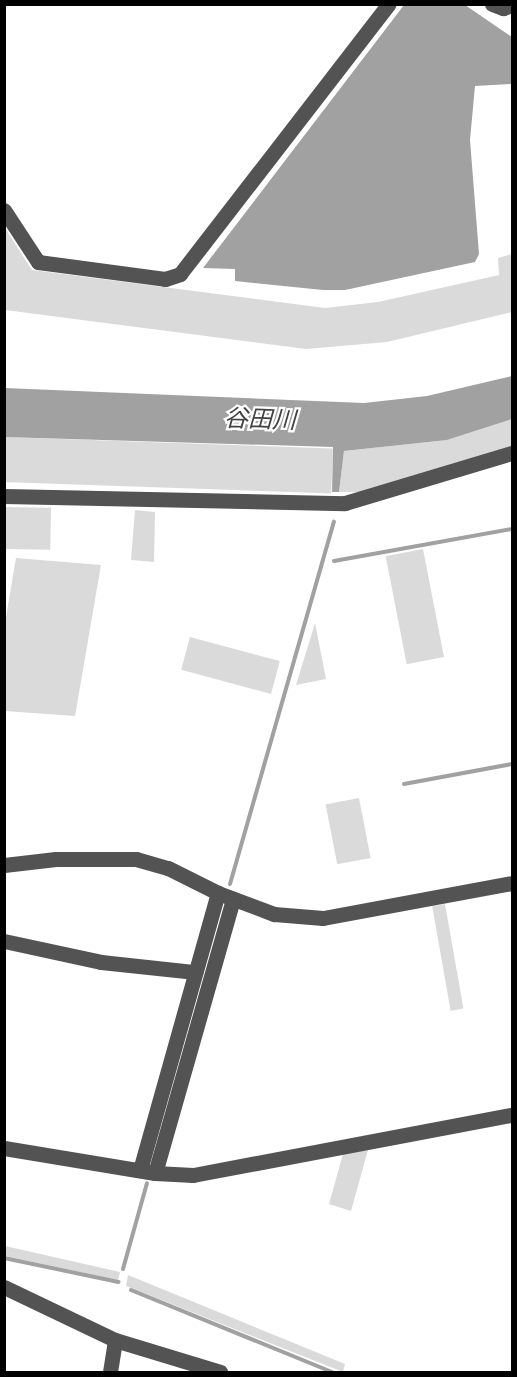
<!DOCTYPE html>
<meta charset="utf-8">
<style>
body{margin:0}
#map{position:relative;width:517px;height:1377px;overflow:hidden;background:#fff;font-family:Karla,"Noto Sans JP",sans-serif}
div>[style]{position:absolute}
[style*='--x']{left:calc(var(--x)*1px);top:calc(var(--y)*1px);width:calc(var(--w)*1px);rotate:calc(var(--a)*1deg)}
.green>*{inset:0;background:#dadada;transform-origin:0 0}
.water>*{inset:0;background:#a1a1a1}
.stream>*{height:4px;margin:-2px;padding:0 2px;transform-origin:2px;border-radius:2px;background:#a1a1a1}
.minor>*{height:15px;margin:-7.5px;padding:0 7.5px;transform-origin:7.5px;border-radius:7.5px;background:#535353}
span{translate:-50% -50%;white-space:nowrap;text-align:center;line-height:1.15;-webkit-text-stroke:4.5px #fff;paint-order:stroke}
.water-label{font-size:24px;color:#424242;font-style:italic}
.frame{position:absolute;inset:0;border:6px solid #000;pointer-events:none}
</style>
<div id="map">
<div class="green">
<i style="clip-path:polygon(5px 228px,32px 270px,325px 308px,378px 302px,499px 275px,498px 258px,512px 254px,512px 312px,387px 342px,306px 349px,5px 310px)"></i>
<i style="clip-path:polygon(512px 419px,512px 450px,381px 492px,339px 492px,344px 451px,447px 440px)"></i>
<i style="left:5px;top:437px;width:328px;height:45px;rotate:2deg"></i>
<i style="left:5px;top:507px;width:46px;height:42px;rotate:1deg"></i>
<i style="clip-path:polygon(135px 510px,155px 512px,154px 562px,131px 560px)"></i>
<i style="left:423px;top:549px;width:110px;height:38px;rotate:79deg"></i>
<i style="clip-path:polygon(16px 558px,101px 565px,75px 716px,5px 711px,5px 623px)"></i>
<i style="clip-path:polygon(315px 623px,326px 679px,296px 685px)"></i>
<i style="left:190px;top:637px;width:93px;height:34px;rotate:15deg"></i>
<i style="left:359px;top:798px;width:61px;height:34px;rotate:79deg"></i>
<i style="left:445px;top:904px;width:106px;height:13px;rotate:80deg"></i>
<i style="clip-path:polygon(368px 1150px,351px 1211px,329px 1204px,343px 1154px)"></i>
<i style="clip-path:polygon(5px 1246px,120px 1272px,118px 1280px,5px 1256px)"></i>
<i style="clip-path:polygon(128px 1275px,345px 1364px,343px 1372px,126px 1286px)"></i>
</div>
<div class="water">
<i style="clip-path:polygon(404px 5px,465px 5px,512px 37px,512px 84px,475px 86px,470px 140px,479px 254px,475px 262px,345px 290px,323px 290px,235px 281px,235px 269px,203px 268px)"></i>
<i style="clip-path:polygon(512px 376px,512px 419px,447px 440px,344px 451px,339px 492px,332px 492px,333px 447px,5px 437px,5px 388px,364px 403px,427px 396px)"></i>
</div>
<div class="stream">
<i style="--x:334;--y:561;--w:181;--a:-10.2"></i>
<i style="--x:404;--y:784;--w:110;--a:-10.5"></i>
<i style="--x:230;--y:884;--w:377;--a:-74"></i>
<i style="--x:4;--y:1258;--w:117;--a:11.8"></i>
<i style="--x:123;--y:1269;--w:89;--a:-74.4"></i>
<i style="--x:131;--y:1290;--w:217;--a:22.2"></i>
</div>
<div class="minor">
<i style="--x:492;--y:4;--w:12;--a:20"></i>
<i style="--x:503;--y:8;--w:9;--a:-18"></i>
<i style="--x:4;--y:210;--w:62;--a:56.8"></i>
<i style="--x:38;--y:262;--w:128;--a:7.6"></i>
<i style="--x:165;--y:279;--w:16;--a:-18"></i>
<i style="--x:180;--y:274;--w:341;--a:-52.3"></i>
<i style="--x:4;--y:496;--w:341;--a:1.2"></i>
<i style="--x:345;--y:503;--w:174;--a:-16.7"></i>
<i style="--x:4;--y:865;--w:52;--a:-6.6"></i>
<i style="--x:56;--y:859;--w:80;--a:0"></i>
<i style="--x:136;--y:859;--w:33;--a:16"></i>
<i style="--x:168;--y:868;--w:56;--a:26.6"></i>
<i style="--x:218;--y:893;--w:60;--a:20.6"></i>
<i style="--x:274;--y:914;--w:49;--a:4.7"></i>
<i style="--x:323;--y:918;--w:192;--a:-10.5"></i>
<i style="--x:4;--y:941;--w:99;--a:12.2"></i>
<i style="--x:101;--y:962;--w:95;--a:6.1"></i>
<i style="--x:4;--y:1148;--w:153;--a:9.4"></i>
<i style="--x:155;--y:1173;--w:38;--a:3"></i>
<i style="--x:193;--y:1175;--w:325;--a:-10.7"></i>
<i style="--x:140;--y:1170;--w:288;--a:-74.3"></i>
<i style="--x:155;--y:1173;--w:285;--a:-74.1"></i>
<i style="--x:4;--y:1287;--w:123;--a:25.5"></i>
<i style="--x:115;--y:1340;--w:110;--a:16.9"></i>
<i style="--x:110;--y:1372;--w:32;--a:-81"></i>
</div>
<div class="water-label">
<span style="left:260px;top:420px;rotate:2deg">谷田川</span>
</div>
<div class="frame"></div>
</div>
